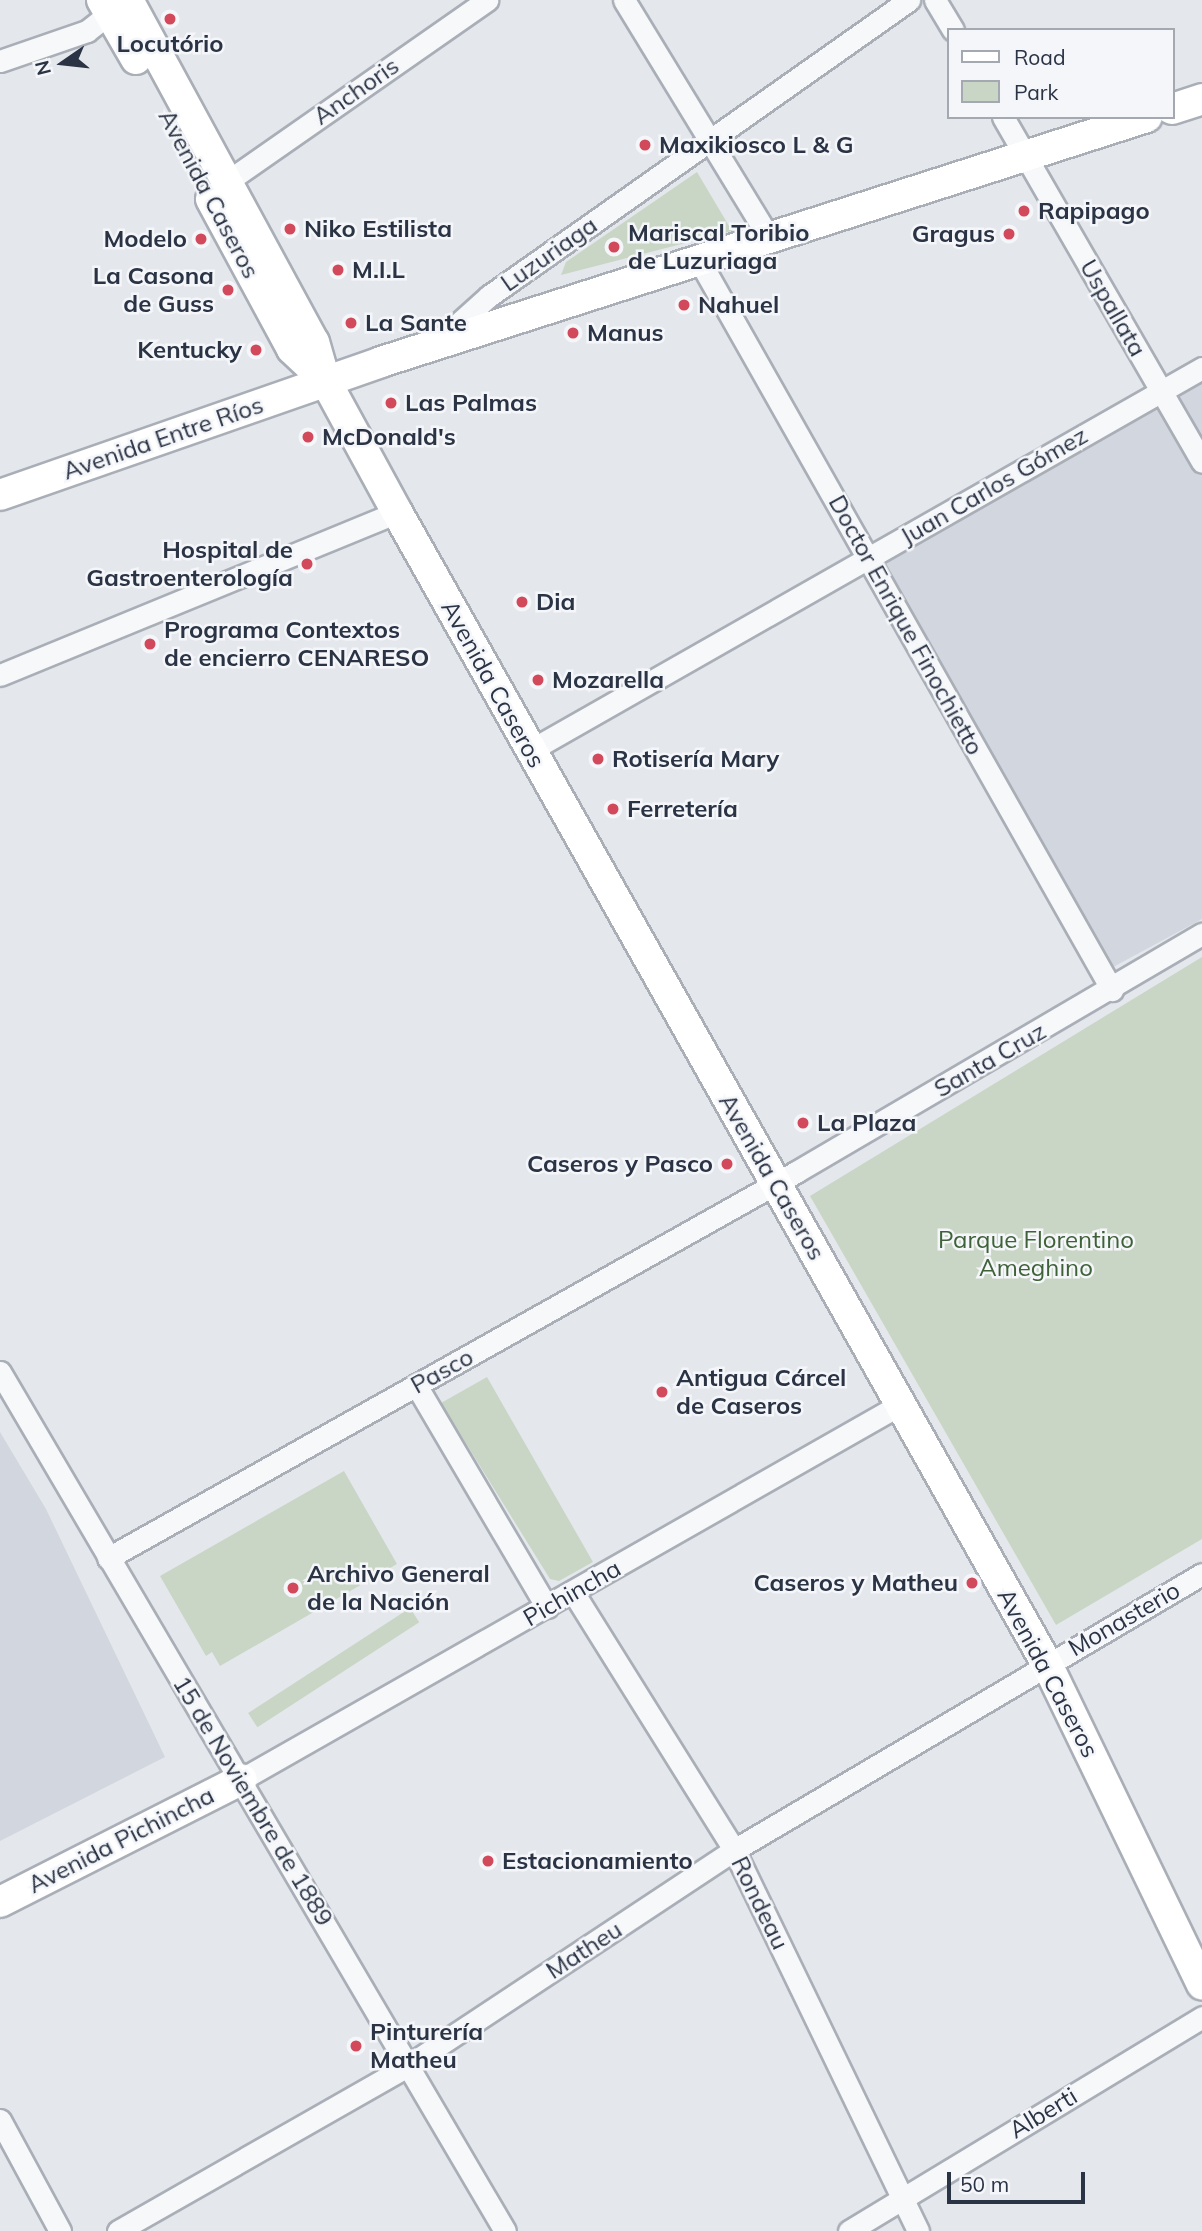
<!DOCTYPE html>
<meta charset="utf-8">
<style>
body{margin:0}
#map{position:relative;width:1202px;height:2231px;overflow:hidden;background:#e4e7ec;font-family:Mulish,sans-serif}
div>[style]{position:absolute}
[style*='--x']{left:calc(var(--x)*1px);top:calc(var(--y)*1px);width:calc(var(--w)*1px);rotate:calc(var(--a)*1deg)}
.built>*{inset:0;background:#d2d6de}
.green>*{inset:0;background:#c9d6c5;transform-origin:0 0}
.roads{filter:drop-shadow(2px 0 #a9aeb7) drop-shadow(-2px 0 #a9aeb7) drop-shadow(0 2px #a9aeb7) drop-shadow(0 -2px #a9aeb7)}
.street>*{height:21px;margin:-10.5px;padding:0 10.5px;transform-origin:10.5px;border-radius:10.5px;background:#f7f8fa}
.secondary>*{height:30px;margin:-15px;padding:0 15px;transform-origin:15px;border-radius:15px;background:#fff}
.dots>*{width:19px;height:19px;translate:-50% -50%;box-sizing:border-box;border:4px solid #f4f6f9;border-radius:50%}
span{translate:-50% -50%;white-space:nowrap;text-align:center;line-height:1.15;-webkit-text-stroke:5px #f4f6f9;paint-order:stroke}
.poi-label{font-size:24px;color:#2b3445;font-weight:700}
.left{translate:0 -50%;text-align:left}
.right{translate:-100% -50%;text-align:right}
.street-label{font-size:24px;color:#2b3445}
.park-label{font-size:24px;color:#3f6138}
.legend{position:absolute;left:947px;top:28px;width:228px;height:91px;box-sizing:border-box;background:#f4f6f9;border:2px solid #a4a8b1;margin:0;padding:9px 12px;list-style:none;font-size:21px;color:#2b3445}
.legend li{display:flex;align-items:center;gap:14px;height:35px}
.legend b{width:35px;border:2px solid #a4a8b1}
.north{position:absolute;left:28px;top:28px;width:70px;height:70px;-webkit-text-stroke:5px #f4f6f9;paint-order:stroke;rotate:256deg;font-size:19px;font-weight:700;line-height:28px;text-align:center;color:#2b3445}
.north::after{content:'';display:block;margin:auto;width:24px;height:32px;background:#2b3445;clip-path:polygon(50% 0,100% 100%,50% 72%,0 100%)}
.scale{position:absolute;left:947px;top:2172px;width:138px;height:32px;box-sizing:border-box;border:4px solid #2b3445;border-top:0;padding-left:9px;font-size:21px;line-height:24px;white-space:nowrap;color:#2b3445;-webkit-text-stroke:5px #f4f6f9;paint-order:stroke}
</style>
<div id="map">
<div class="built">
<i style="clip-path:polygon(1202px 373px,1202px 919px,1104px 972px,876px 560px)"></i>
<i style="clip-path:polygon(0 1432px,46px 1509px,165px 1757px,0 1841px)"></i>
</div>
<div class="green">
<i style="clip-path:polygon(697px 172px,732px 231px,561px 275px,566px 262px)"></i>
<i style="clip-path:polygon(1202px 957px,1202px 1539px,1056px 1625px,810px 1196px)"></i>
<i style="clip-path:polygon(487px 1377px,593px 1562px,559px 1581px,550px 1579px,441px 1403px)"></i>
<i style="clip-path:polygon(344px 1471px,397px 1564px,220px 1666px,212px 1652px,206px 1656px,160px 1576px)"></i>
<i style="left:410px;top:1608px;width:17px;height:193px;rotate:57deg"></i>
</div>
<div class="roads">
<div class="street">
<i style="--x:624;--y:0;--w:279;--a:58.6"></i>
<i style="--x:935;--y:0;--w:35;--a:59"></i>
<i style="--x:0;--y:61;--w:92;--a:-19"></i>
<i style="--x:87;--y:31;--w:42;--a:-38.2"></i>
<i style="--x:1003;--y:117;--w:398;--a:60"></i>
<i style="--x:225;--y:183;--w:320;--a:-34.9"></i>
<i style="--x:699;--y:260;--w:839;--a:60.5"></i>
<i style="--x:441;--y:339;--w:64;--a:-41.9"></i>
<i style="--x:489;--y:296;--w:514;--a:-35.17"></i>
<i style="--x:0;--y:675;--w:429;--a:-22.3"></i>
<i style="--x:531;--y:750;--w:772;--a:-29.65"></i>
<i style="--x:0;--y:1372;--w:996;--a:59.55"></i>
<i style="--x:416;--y:1385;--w:258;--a:59.5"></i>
<i style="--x:108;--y:1558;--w:789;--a:-29.29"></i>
<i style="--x:796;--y:1172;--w:471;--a:-30.4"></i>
<i style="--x:573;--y:1592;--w:304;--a:58"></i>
<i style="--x:734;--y:1850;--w:423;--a:64.2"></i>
<i style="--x:242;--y:1779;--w:758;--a:-29.64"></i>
<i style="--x:0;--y:2120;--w:126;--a:61.6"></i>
<i style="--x:118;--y:2231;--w:335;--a:-29.7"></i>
<i style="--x:409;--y:2065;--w:390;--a:-33.5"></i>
<i style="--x:734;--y:1850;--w:543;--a:-30.53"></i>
<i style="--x:849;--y:2231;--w:413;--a:-31.2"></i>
</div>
<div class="secondary">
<i style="--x:102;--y:0;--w:68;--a:60"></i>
<i style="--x:128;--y:0;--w:389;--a:61.5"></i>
<i style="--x:314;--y:342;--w:40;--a:74"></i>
<i style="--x:325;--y:380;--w:150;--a:61.4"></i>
<i style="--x:397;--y:512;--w:1323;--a:60.57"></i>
<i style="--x:1047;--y:1664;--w:356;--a:64.2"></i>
<i style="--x:1172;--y:109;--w:32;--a:-18"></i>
<i style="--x:211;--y:199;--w:170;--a:61.6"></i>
<i style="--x:292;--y:349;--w:45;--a:43.2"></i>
<i style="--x:0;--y:495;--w:404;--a:-19.2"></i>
<i style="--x:381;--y:362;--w:804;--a:-17.74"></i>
<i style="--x:0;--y:1902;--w:271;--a:-26.9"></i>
</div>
</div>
<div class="dots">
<i style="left:170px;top:19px;background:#d1495b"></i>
<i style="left:645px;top:145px;background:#d1495b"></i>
<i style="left:1024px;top:211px;background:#d1495b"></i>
<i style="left:290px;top:229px;background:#d1495b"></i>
<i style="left:1009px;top:234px;background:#d1495b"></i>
<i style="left:201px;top:239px;background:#d1495b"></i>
<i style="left:614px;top:247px;background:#d1495b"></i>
<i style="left:338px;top:270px;background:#d1495b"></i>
<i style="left:228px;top:290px;background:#d1495b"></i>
<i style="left:684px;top:305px;background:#d1495b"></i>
<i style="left:351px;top:323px;background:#d1495b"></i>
<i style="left:573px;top:333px;background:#d1495b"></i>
<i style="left:256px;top:350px;background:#d1495b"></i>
<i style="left:391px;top:403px;background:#d1495b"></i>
<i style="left:308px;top:437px;background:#d1495b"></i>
<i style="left:307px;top:564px;background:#d1495b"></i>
<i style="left:522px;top:602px;background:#d1495b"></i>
<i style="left:150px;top:644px;background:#d1495b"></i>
<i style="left:538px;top:680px;background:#d1495b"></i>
<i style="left:598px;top:759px;background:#d1495b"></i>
<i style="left:613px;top:809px;background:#d1495b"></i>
<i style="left:803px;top:1123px;background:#d1495b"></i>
<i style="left:727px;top:1164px;background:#d1495b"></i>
<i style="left:662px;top:1392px;background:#d1495b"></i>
<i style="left:972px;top:1583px;background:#d1495b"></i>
<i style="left:293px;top:1588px;background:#d1495b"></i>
<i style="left:488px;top:1861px;background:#d1495b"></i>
<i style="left:356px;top:2046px;background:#d1495b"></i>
</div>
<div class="poi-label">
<span style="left:170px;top:44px">Locutório</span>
<span class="left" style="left:659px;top:145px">Maxikiosco L &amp; G</span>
<span class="left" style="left:1038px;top:211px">Rapipago</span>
<span class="left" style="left:304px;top:229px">Niko Estilista</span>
<span class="left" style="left:628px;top:247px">Mariscal Toribio<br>de Luzuriaga</span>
<span class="right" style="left:995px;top:234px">Gragus</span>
<span class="right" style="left:187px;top:239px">Modelo</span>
<span class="left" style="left:352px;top:270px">M.I.L</span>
<span class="right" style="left:214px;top:290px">La Casona<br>de Guss</span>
<span class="left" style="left:698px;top:305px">Nahuel</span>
<span class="left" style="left:365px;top:323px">La Sante</span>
<span class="left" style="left:587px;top:333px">Manus</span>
<span class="right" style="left:242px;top:350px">Kentucky</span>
<span class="left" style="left:405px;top:403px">Las Palmas</span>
<span class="left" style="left:322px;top:437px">McDonald's</span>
<span class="right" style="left:293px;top:564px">Hospital de<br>Gastroenterología</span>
<span class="left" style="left:536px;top:602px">Dia</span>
<span class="left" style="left:164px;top:644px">Programa Contextos<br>de encierro CENARESO</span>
<span class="left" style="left:552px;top:680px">Mozarella</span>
<span class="left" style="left:612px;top:759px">Rotisería Mary</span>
<span class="left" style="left:627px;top:809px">Ferretería</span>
<span class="left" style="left:817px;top:1123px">La Plaza</span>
<span class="right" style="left:713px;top:1164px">Caseros y Pasco</span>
<span class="left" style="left:676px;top:1392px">Antigua Cárcel<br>de Caseros</span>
<span class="left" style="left:307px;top:1588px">Archivo General<br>de la Nación</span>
<span class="right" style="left:958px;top:1583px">Caseros y Matheu</span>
<span class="left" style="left:502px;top:1861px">Estacionamiento</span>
<span class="left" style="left:370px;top:2046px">Pinturería<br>Matheu</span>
</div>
<div class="street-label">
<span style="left:356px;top:91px;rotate:-35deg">Anchoris</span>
<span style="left:209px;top:194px;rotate:62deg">Avenida Caseros</span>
<span style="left:549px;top:254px;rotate:-35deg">Luzuriaga</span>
<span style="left:1113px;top:308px;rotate:60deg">Uspallata</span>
<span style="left:163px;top:438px;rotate:-19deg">Avenida Entre Ríos</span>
<span style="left:994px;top:486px;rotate:-30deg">Juan Carlos Gómez</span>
<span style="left:906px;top:625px;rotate:61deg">Doctor Enrique Finochietto</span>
<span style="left:493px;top:684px;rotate:61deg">Avenida Caseros</span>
<span style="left:990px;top:1060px;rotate:-30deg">Santa Cruz</span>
<span style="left:772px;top:1177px;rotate:60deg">Avenida Caseros</span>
<span style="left:442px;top:1371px;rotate:-29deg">Pasco</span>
<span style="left:572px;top:1593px;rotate:-30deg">Pichincha</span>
<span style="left:1124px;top:1619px;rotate:-30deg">Monasterio</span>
<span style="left:1048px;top:1673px;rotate:62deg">Avenida Caseros</span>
<span style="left:253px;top:1801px;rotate:59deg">15 de Noviembre de 1889</span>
<span style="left:121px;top:1840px;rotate:-27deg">Avenida Pichincha</span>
<span style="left:760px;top:1903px;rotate:64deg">Rondeau</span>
<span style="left:584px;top:1950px;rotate:-33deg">Matheu</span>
<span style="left:1043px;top:2113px;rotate:-31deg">Alberti</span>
</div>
<div class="park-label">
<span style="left:1036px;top:1254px">Parque Florentino<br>Ameghino</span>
</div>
<ul class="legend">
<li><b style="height:9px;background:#fff"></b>Road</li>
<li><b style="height:19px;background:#c9d6c5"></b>Park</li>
</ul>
<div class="north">N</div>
<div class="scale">50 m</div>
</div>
